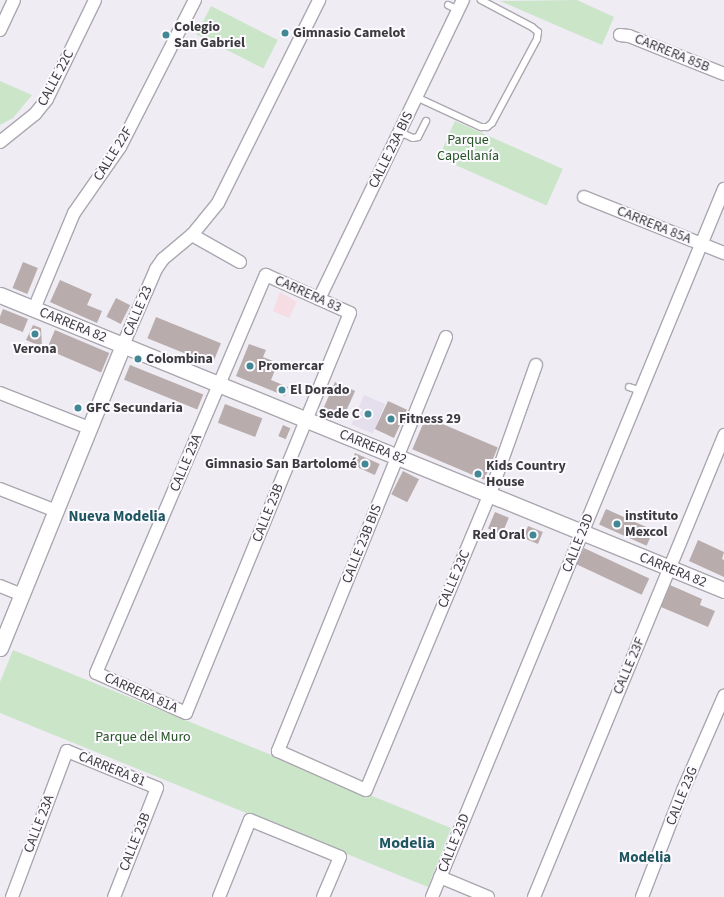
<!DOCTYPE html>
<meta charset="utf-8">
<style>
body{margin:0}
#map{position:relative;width:724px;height:897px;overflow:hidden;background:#efecf4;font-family:"Source Sans 3",sans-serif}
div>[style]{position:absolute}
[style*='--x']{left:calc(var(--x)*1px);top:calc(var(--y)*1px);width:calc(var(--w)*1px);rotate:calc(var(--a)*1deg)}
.commercial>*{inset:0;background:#f6dce3}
.built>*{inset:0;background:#e4deed;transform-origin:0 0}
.green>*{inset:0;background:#cbe5c9;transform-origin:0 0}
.building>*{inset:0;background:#b8adac;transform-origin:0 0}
.roads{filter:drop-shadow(1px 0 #aba7af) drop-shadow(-1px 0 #aba7af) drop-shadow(0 1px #aba7af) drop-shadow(0 -1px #aba7af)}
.service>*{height:6px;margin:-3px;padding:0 3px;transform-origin:3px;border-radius:3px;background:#fff}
.minor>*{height:12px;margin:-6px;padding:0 6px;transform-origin:6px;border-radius:6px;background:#fff}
.tertiary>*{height:15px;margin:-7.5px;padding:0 7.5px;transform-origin:7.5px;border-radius:7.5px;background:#fff}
.dots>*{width:11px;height:11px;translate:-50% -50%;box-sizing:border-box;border:2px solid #fcfaff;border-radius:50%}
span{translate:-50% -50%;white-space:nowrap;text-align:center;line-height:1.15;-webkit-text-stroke:4px #fcfaff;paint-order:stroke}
.poi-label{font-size:14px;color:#3b3a3d;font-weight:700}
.left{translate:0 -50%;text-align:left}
.right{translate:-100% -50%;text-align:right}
.street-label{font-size:14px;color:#3b3a3d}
.park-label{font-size:14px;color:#245223}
.neighbourhood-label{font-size:15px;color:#1e5660;font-weight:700}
.quarter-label{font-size:16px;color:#1e5660;font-weight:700}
</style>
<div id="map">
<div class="commercial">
<i style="clip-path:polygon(280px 292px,297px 302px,289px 318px,273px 311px)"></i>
</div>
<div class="built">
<i style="left:364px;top:395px;width:23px;height:32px;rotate:23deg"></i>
</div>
<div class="green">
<i style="clip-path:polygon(577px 0,614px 17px,602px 45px,500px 1px)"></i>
<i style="left:211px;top:6px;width:75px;height:32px;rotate:27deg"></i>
<i style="clip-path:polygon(0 81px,32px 95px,13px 118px,0 125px)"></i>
<i style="left:455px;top:121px;width:118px;height:40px;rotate:24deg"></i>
<i style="clip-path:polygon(13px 650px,451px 828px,428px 887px,0 713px,0 682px)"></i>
</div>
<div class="building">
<i style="left:23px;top:262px;width:16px;height:28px;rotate:22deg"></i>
<i style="clip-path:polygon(60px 280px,92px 294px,87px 305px,102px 311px,97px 323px,50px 302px)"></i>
<i style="left:116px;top:298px;width:16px;height:21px;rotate:27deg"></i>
<i style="left:3px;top:309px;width:27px;height:14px;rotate:22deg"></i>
<i style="left:156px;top:317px;width:70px;height:23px;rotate:22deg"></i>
<i style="clip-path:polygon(33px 325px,41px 328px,42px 347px,26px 340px)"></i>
<i style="left:55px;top:330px;width:59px;height:21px;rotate:23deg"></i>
<i style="clip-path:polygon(249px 344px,266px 350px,263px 357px,278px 363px,271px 380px,288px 387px,285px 396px,236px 376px)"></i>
<i style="left:130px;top:365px;width:79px;height:16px;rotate:22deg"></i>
<i style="left:335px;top:382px;width:22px;height:30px;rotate:24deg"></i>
<i style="left:388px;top:401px;width:21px;height:31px;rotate:25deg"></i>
<i style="left:225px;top:404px;width:40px;height:20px;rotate:21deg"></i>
<i style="left:426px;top:417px;width:78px;height:35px;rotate:23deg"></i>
<i style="left:283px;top:425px;width:8px;height:12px;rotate:23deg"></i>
<i style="left:355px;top:453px;width:27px;height:12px;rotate:24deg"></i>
<i style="left:403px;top:471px;width:18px;height:26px;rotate:27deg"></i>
<i style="left:606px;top:509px;width:52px;height:17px;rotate:24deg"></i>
<i style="left:495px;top:512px;width:15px;height:18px;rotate:23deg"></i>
<i style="left:528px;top:526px;width:16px;height:13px;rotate:22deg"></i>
<i style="clip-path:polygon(698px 540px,724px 552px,722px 559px,724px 560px,724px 577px,689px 561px)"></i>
<i style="left:584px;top:548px;width:72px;height:18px;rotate:25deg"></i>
<i style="clip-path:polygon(670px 585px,702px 599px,700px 605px,715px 611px,708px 627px,661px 607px)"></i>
</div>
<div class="roads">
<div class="service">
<i style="--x:448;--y:5;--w:11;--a:27"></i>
<i style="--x:416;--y:97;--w:72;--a:24.8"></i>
<i style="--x:481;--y:127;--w:6;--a:0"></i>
<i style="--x:487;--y:127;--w:6;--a:-39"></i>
<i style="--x:492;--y:123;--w:95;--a:-61.8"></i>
<i style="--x:537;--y:39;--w:7;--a:-82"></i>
<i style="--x:538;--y:32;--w:8;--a:-140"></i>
<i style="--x:532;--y:27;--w:58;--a:-152.1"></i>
<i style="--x:400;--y:132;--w:14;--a:25"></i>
<i style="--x:413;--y:138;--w:5;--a:-11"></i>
<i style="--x:418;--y:137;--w:18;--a:-63"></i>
<i style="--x:629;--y:387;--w:13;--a:18"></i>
</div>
<div class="minor">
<i style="--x:0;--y:30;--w:33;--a:-65"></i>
<i style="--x:620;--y:35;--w:9;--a:6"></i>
<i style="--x:629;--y:36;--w:102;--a:21.8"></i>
<i style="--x:0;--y:142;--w:45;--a:-38.7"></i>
<i style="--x:35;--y:114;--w:19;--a:-51"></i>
<i style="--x:47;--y:99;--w:110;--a:-64.1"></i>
<i style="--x:584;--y:197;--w:151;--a:21.8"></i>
<i style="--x:192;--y:235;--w:55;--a:29.4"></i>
<i style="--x:266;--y:275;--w:92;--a:24.3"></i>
<i style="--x:350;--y:313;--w:432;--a:112.3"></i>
<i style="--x:186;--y:713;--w:98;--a:-156"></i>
<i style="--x:96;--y:673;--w:433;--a:-66.9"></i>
<i style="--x:319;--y:299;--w:332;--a:-64.3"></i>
<i style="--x:34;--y:309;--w:104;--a:-67.4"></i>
<i style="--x:74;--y:213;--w:80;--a:-55.1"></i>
<i style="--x:120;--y:147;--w:165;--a:-63"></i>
<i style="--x:446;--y:337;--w:447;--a:112.1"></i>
<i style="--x:278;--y:751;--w:96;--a:23.9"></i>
<i style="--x:366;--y:790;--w:321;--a:-67.3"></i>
<i style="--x:490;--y:494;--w:137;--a:-70.4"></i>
<i style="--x:123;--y:345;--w:83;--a:-66.5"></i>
<i style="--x:156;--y:269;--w:12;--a:-55"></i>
<i style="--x:163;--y:259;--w:38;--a:-40"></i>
<i style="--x:192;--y:235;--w:41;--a:-50.9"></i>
<i style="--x:218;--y:203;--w:227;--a:-63.5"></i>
<i style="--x:0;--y:393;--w:96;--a:21.5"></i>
<i style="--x:0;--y:489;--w:60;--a:21.4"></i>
<i style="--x:0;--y:586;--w:24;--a:22"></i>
<i style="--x:440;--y:877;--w:52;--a:22.6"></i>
<i style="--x:12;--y:897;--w:156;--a:-69.4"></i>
<i style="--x:67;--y:751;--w:97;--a:22.3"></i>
<i style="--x:157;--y:788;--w:117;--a:111.5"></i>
<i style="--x:219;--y:897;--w:83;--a:-68.1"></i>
<i style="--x:250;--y:820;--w:97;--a:22.3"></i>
<i style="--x:340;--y:857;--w:43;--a:113"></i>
<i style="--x:432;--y:897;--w:766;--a:-67.59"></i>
<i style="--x:534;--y:897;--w:500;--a:-67.6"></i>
<i style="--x:642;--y:897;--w:115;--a:-69"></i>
<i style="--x:683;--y:790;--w:103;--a:-66.4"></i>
</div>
<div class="tertiary">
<i style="--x:0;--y:295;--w:782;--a:22.17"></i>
<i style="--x:0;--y:648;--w:327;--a:-67.9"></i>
</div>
</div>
<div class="dots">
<i style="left:285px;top:33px;background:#428894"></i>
<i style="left:166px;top:35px;background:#428894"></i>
<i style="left:35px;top:334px;background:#428894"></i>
<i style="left:138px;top:359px;background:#428894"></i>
<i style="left:250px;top:366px;background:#428894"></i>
<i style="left:282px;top:390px;background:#428894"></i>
<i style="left:78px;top:408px;background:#428894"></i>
<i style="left:368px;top:414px;background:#428894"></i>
<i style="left:391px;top:419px;background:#428894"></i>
<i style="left:365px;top:464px;background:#428894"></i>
<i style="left:478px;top:474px;background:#428894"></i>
<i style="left:617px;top:524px;background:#428894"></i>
<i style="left:533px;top:535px;background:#428894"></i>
</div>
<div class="poi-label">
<span class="left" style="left:174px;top:35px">Colegio<br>San Gabriel</span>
<span class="left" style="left:293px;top:33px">Gimnasio Camelot</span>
<span style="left:35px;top:349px">Verona</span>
<span class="left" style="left:146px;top:359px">Colombina</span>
<span class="left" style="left:258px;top:366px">Promercar</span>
<span class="left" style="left:290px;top:390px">El Dorado</span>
<span class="left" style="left:86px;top:408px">GFC Secundaria</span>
<span class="right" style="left:360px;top:414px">Sede C</span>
<span class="left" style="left:399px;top:419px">Fitness 29</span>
<span class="right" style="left:357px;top:464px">Gimnasio San Bartolomé</span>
<span class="left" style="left:486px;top:474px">Kids Country<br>House</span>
<span class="left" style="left:625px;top:524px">instituto<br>Mexcol</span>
<span class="right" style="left:525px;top:535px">Red Oral</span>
</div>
<div class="street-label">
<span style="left:672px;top:53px;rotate:22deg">CARRERA 85B</span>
<span style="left:56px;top:78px;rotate:-62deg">CALLE 22C</span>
<span style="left:391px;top:150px;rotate:-64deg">CALLE 23A BIS</span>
<span style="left:113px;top:154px;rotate:-58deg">CALLE 22F</span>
<span style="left:654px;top:225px;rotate:22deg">CARRERA 85A</span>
<span style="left:308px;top:294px;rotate:24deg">CARRERA 83</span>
<span style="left:138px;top:311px;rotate:-67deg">CALLE 23</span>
<span style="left:73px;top:325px;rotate:22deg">CARRERA 82</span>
<span style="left:373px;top:447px;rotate:22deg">CARRERA 82</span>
<span style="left:186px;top:463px;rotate:-67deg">CALLE 23A</span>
<span style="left:268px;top:513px;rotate:-68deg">CALLE 23B</span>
<span style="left:578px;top:543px;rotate:-68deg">CALLE 23D</span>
<span style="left:362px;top:544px;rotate:-68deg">CALLE 23B BIS</span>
<span style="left:673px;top:570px;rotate:22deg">CARRERA 82</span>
<span style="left:454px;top:579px;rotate:-67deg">CALLE 23C</span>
<span style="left:629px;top:666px;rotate:-67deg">CALLE 23F</span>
<span style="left:141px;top:693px;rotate:24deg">CARRERA 81A</span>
<span style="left:112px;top:769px;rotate:22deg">CARRERA 81</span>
<span style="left:682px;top:796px;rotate:-68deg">CALLE 23G</span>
<span style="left:39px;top:824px;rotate:-69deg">CALLE 23A</span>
<span style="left:135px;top:842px;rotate:-68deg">CALLE 23B</span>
<span style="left:454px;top:843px;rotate:-68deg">CALLE 23D</span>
</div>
<div class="park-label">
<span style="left:468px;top:148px">Parque<br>Capellanía</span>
<span style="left:143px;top:737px">Parque del Muro</span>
</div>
<div class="neighbourhood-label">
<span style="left:117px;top:517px">Nueva Modelia</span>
<span style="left:645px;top:858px">Modelia</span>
</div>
<div class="quarter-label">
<span style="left:407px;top:843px">Modelia</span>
</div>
</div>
